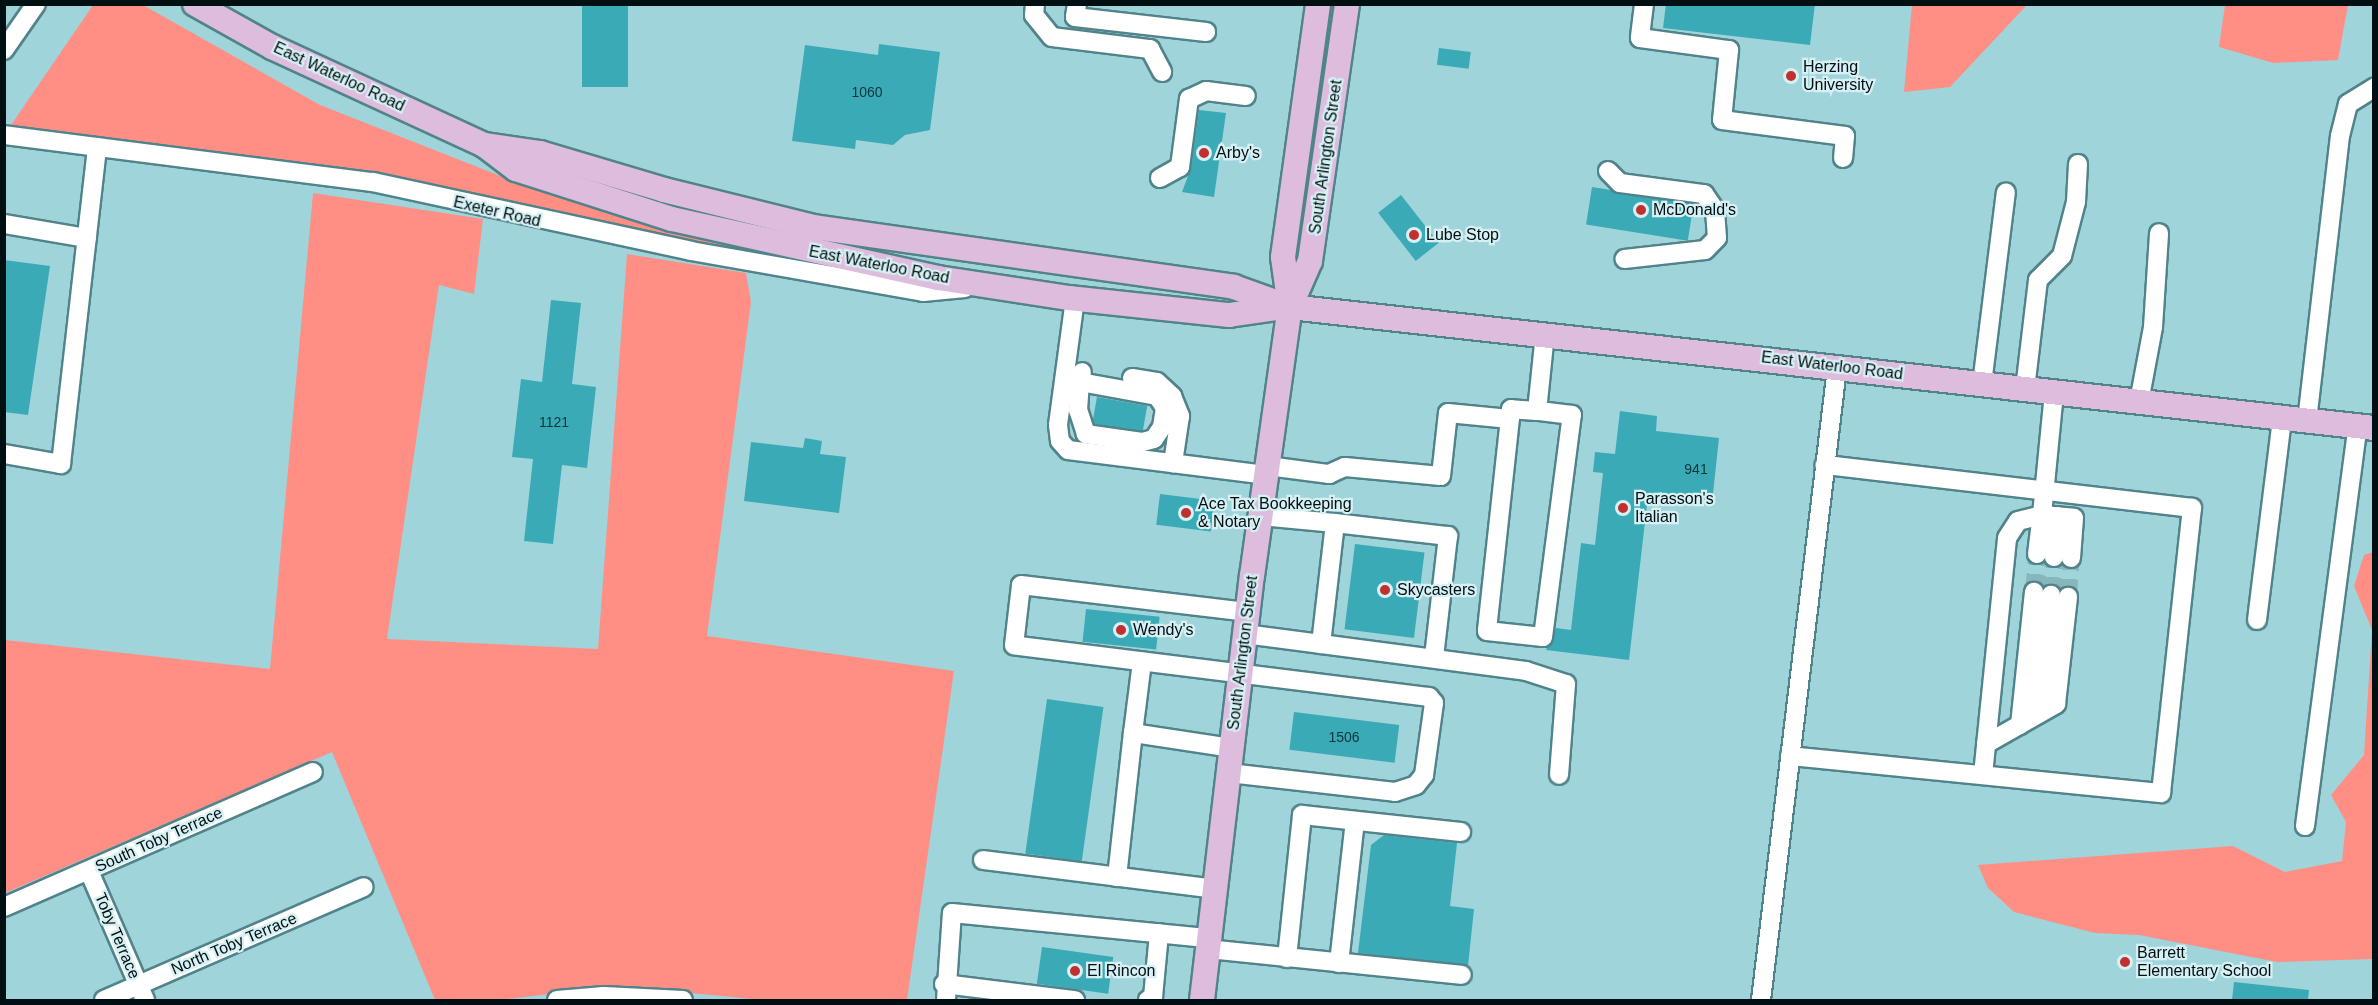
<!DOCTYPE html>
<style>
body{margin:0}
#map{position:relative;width:2378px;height:1005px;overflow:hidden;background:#a0d4db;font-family:Arial,sans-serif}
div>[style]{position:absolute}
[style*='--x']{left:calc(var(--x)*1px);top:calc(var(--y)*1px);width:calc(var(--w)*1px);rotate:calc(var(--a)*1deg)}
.green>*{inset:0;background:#ff8f85}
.building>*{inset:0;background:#3aaab7;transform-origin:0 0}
.minor-tunnel>*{height:18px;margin-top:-9px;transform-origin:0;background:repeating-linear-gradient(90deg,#88b6bd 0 18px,transparent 0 27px)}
.roads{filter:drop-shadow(2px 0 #51838a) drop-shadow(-2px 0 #51838a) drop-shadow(0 2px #51838a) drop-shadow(0 -2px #51838a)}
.minor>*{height:18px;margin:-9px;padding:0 9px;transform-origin:9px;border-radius:9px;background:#fff}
.major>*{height:24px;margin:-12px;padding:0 12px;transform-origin:12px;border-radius:12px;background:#ddbcdd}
.dots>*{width:16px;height:16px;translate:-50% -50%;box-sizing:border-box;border:3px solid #d6f0f3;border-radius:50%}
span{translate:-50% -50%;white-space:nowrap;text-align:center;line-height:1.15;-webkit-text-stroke:4.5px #d6f0f3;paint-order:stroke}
.number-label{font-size:14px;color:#0e363a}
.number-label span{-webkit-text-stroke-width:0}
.poi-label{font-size:16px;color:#000f11}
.left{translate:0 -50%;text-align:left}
.street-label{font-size:16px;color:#000f11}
.frame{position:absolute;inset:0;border:6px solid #000f11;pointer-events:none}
</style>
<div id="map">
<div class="green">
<i style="clip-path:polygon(93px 5px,143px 5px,320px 105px,536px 190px,762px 255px,9px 128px)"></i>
<i style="clip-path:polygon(1912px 5px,1912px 4px,2027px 5px,1950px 87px,1904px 92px)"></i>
<i style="clip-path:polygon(2225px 5px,2348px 5px,2338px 60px,2273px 63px,2219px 47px)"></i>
<i style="clip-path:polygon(313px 193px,483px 219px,474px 294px,439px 285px,387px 639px,598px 649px,627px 254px,746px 273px,751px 302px,707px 636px,954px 671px,907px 1000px,763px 1000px,617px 986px,499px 1000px,435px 1000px,332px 752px,5px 893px,5px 640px,270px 669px)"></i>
<i style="clip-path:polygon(2373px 552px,2373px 959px,2277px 962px,2139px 935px,2095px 933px,2014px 912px,1988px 888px,1978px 865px,2233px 846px,2285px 872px,2342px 861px,2346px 822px,2331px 795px,2364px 755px,2372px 630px,2354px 586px,2364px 555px)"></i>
</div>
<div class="building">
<i style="left:582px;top:4px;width:46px;height:83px"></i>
<i style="clip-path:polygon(1666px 4px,1815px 4px,1810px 45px,1663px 28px)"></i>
<i style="clip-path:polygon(879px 44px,940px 52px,930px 130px,905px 135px,893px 145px,856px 140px,855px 149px,792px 141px,805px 45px,878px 55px)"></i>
<i style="left:1439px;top:48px;width:32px;height:17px;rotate:7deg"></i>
<i style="clip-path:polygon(1199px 110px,1226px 113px,1214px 197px,1182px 192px,1191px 168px)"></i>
<i style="left:1592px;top:187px;width:103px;height:38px;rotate:9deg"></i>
<i style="left:1401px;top:195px;width:61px;height:29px;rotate:52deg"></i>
<i style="clip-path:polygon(4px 260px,50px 266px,28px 415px,4px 412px)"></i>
<i style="clip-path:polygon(551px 300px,581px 303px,572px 384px,596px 387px,587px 468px,562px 465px,553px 544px,524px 541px,533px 459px,512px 457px,521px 379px,542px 382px)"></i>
<i style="left:1097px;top:397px;width:51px;height:27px;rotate:10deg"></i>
<i style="clip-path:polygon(1620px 411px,1657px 416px,1656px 431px,1719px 438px,1712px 503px,1648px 496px,1629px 660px,1546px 650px,1556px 628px,1571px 630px,1581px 543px,1595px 545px,1603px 473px,1593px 472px,1595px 452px,1615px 454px)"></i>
<i style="clip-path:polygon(805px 438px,822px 441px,820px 454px,846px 457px,839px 513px,744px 501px,751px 442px,803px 448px)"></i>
<i style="left:1160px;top:494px;width:55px;height:31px;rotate:7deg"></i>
<i style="left:1355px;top:544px;width:70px;height:86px;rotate:7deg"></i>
<i style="left:1086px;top:609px;width:74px;height:33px;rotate:6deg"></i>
<i style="left:1047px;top:699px;width:57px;height:156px;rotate:8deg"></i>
<i style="left:1294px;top:712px;width:106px;height:38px;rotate:7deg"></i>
<i style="clip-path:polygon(1384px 835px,1457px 843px,1450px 906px,1474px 909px,1468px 966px,1358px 953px,1371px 845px)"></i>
<i style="left:1042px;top:947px;width:72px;height:37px;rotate:8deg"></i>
<i style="clip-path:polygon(2234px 982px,2309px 990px,2308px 1000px,2232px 1000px)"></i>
</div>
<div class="minor-tunnel">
<i style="--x:2034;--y:592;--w:38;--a:-85"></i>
<i style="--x:2051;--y:595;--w:38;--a:-85"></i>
<i style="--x:2068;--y:597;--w:39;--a:-86"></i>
</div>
<div class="roads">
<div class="minor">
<i style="--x:1035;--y:4;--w:11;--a:95"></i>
<i style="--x:1034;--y:15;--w:28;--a:51"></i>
<i style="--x:1052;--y:37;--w:99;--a:7"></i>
<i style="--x:1150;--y:49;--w:26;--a:62"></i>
<i style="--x:1077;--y:4;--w:13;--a:99"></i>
<i style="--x:1075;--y:17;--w:132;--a:6.5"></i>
<i style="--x:1644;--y:4;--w:34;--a:97"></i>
<i style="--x:1640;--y:38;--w:90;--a:7.7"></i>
<i style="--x:1729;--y:50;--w:70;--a:95.7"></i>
<i style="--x:1722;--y:120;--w:124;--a:7.4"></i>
<i style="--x:1845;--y:136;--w:22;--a:95"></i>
<i style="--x:4;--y:50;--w:56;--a:-55.2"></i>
<i style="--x:4;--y:135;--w:372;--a:7.3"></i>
<i style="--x:373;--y:182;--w:325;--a:12.2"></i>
<i style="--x:691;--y:251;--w:236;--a:10"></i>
<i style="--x:923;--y:292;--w:42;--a:-5.4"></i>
<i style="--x:1608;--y:171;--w:17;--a:45"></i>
<i style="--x:1620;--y:183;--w:85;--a:7.5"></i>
<i style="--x:1704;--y:194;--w:19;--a:55"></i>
<i style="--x:1715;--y:210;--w:28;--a:86"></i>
<i style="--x:1717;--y:238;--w:17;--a:135"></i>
<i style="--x:1705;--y:250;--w:81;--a:173.6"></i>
<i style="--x:1160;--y:178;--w:23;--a:-29"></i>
<i style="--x:1180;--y:167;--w:69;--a:-82.5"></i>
<i style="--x:1189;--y:99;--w:19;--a:-25"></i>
<i style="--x:1206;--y:91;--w:40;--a:7.1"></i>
<i style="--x:4;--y:224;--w:84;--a:9.6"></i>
<i style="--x:1075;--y:299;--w:127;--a:97.7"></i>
<i style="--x:1058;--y:425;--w:16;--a:83"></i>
<i style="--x:1060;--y:441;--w:12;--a:48"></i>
<i style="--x:1068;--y:450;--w:201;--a:7.2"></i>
<i style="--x:1132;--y:378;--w:25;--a:9"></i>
<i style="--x:1157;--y:382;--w:21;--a:43"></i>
<i style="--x:1172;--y:396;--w:22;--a:68"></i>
<i style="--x:1180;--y:416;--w:48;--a:98.5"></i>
<i style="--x:1080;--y:382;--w:78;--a:10.3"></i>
<i style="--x:1157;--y:396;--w:14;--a:56"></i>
<i style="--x:1165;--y:408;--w:19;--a:99"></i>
<i style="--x:1162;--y:427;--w:14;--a:124"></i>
<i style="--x:1154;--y:439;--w:12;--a:166"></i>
<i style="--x:1142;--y:442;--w:57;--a:-171.9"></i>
<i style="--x:1086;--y:434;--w:25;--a:-108"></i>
<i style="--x:1078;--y:410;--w:28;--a:-86"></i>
<i style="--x:1080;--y:382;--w:10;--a:-79"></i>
<i style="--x:1982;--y:384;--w:193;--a:-82.9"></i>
<i style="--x:2025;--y:389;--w:110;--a:-83.2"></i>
<i style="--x:2038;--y:280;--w:34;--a:-45"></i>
<i style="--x:2062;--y:256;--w:56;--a:-75.5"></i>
<i style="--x:2076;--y:202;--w:38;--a:-87"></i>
<i style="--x:2139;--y:402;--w:76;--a:-79.4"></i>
<i style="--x:2153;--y:327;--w:94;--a:-86.3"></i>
<i style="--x:1537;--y:411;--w:26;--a:-176"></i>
<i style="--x:1511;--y:409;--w:223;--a:96.2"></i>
<i style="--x:1487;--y:631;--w:56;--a:6.1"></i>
<i style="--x:1543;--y:637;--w:224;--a:-82.6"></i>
<i style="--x:1572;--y:415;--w:35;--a:-173"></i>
<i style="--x:1537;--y:411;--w:77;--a:-84.1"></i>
<i style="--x:2307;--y:421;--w:287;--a:-83.4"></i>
<i style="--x:2340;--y:136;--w:33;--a:-76"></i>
<i style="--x:2348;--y:104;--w:31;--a:-32"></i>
<i style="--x:4;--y:454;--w:58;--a:10"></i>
<i style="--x:61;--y:464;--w:319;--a:-83.5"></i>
<i style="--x:1268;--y:466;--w:62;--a:7.5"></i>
<i style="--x:1329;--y:474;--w:17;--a:-24"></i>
<i style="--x:1345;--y:467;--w:96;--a:5.4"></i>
<i style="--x:1441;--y:476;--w:63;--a:-83.7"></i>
<i style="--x:1448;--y:413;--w:62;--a:5.5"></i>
<i style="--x:1261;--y:516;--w:74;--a:5.4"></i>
<i style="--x:1335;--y:523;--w:122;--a:96.6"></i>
<i style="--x:1335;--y:523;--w:114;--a:6.6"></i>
<i style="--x:1448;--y:536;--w:122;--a:96.6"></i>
<i style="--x:2037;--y:554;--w:39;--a:-83"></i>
<i style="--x:2042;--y:515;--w:32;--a:5"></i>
<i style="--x:2074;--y:518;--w:40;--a:94.3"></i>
<i style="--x:2054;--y:557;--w:41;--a:-84.4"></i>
<i style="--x:2257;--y:620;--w:204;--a:-82.9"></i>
<i style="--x:1245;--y:634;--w:283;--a:7.5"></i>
<i style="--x:1526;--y:671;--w:42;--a:18"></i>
<i style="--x:1566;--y:684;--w:91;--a:94.4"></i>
<i style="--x:2038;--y:714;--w:120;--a:-83.8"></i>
<i style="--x:2020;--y:725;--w:134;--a:-84"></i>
<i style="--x:1133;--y:733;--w:72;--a:-82.8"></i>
<i style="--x:1986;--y:744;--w:81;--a:-29.7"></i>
<i style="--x:2056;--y:704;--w:108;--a:-83.6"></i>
<i style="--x:1790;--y:756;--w:373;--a:5.7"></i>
<i style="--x:2161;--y:793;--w:287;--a:-83.8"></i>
<i style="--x:2192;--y:508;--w:370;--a:-173.3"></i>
<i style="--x:1229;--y:773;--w:167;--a:6.5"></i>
<i style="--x:1395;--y:792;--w:22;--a:-18"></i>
<i style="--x:1416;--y:785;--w:13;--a:-51"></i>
<i style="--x:1424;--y:775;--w:73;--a:-82.1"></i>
<i style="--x:1434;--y:703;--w:8;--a:-130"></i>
<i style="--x:1429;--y:697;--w:418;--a:-172.9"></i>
<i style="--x:1014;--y:645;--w:60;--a:-83.3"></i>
<i style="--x:1021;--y:585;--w:229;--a:6.8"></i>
<i style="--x:1983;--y:775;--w:238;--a:-84.2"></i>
<i style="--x:2007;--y:538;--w:20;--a:-57"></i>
<i style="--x:2018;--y:521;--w:25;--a:-14"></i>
<i style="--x:2042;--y:515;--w:124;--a:-84.4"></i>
<i style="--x:2305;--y:826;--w:403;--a:-82.5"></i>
<i style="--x:983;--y:860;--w:234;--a:7.1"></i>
<i style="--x:89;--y:871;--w:141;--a:66.5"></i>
<i style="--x:1117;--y:877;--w:145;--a:-83.7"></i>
<i style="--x:1133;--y:733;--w:100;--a:8.6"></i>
<i style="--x:4;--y:907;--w:337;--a:-23.6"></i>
<i style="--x:1208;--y:949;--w:255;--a:5.8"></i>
<i style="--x:1287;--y:958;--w:144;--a:-84"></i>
<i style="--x:1302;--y:815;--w:160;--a:6.1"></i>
<i style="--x:1339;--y:963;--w:143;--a:-83.6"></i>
<i style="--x:944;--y:984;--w:132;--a:7"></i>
<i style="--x:104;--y:1000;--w:283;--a:-23.5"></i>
<i style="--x:557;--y:1000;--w:47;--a:-4.9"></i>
<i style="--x:604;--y:996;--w:79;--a:2.9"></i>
<i style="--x:946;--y:1000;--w:87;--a:-86.1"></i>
<i style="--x:952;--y:913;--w:258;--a:5.6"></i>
<i style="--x:1148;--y:1000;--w:6;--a:-31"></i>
<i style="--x:1153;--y:997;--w:64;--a:-84.6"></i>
<i style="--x:1761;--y:1000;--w:637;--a:-83.14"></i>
</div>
<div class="major">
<i style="--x:195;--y:4;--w:88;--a:29.2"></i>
<i style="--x:272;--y:47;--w:234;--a:24.8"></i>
<i style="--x:484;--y:145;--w:40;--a:37"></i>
<i style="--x:516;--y:169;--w:164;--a:17.8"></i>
<i style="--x:672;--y:219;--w:272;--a:12.5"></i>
<i style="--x:938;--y:278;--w:133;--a:8.7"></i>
<i style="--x:1069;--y:298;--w:161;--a:6.1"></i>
<i style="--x:1229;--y:315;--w:56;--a:-8.3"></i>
<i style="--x:484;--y:145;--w:57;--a:8.1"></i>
<i style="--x:540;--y:153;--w:129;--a:16.6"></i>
<i style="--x:664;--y:190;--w:154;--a:13.9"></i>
<i style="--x:814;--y:227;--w:424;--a:8.1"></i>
<i style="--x:1234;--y:287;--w:59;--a:19.7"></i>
<i style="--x:1290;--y:307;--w:1091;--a:6.37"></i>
<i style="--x:1290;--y:307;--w:50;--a:-98"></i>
<i style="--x:1283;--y:257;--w:255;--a:-82.1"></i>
<i style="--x:1202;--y:1000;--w:427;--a:-83.3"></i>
<i style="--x:1252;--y:576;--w:272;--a:-82"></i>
<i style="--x:1290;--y:307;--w:50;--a:-66.5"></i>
<i style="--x:1310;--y:261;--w:260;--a:-81.8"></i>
</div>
</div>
<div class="dots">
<i style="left:1791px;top:76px;background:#bf302e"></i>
<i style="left:1204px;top:153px;background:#bf302e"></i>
<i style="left:1641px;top:210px;background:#bf302e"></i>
<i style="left:1414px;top:235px;background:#bf302e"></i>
<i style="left:1623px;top:508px;background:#bf302e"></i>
<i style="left:1186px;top:513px;background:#bf302e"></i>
<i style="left:1385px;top:590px;background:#bf302e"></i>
<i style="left:1121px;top:630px;background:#bf302e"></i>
<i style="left:2125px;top:962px;background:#bf302e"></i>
<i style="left:1075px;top:971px;background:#bf302e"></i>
</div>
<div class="number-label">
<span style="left:867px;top:92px">1060</span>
<span style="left:554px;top:422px">1121</span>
<span style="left:1696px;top:469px">941</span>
<span style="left:1344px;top:737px">1506</span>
</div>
<div class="poi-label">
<span class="left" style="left:1803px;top:76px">Herzing<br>University</span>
<span class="left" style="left:1216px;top:153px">Arby's</span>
<span class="left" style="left:1653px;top:210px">McDonald's</span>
<span class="left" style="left:1426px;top:235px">Lube Stop</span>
<span class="left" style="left:1635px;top:508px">Parasson's<br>Italian</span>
<span class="left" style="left:1198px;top:513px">Ace Tax Bookkeeping<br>&amp; Notary</span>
<span class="left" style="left:1397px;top:590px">Skycasters</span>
<span class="left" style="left:1133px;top:630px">Wendy's</span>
<span class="left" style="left:2137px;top:962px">Barrett<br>Elementary School</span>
<span class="left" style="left:1087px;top:971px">El Rincon</span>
</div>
<div class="street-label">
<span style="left:339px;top:77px;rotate:25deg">East Waterloo Road</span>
<span style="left:1326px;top:157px;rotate:-82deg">South Arlington Street</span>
<span style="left:497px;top:212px;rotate:13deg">Exeter Road</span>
<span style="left:879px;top:265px;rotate:11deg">East Waterloo Road</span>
<span style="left:1832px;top:366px;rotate:7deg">East Waterloo Road</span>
<span style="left:1243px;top:653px;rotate:-83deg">South Arlington Street</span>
<span style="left:159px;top:840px;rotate:-24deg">South Toby Terrace</span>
<span style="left:117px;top:936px;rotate:67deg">Toby Terrace</span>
<span style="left:234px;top:944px;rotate:-23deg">North Toby Terrace</span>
</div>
<div class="frame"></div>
</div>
